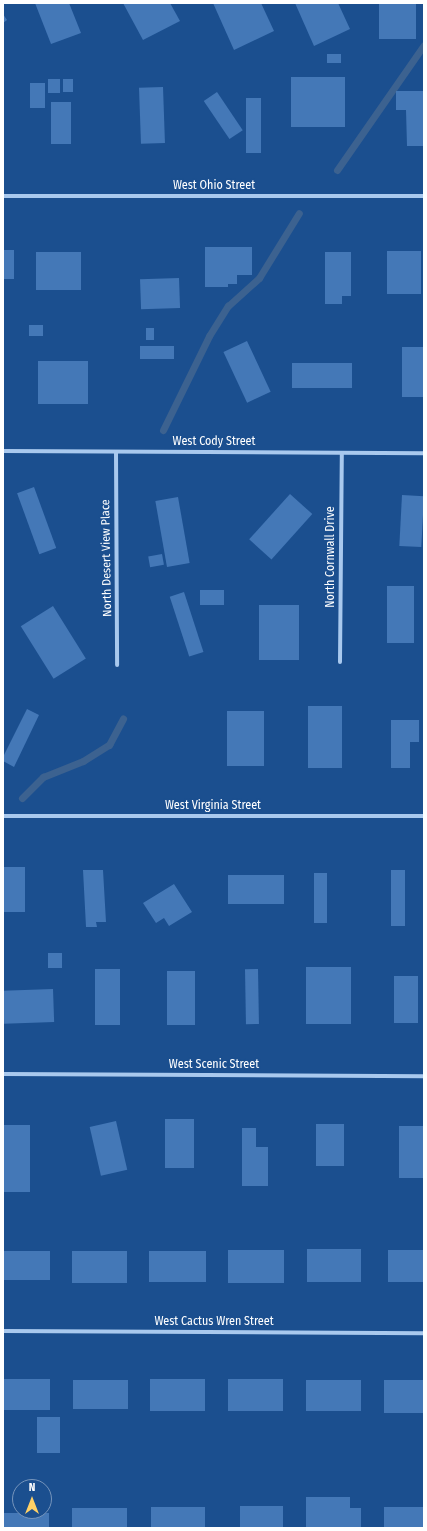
<!DOCTYPE html>
<style>
body{margin:0}
#map{position:relative;width:427px;height:1531px;overflow:hidden;background:#1b4f8f;font-family:"Fira Sans Condensed",sans-serif}
div>[style]{position:absolute}
[style*='--x']{left:calc(var(--x)*1px);top:calc(var(--y)*1px);width:calc(var(--w)*1px);rotate:calc(var(--a)*1deg)}
.stream>*{height:7px;margin:-3.5px;padding:0 3.5px;transform-origin:3.5px;border-radius:3.5px;background:#3c6290}
.building>*{inset:0;background:#4478b7;transform-origin:0 0}
.street>*{height:4px;margin:-2px;padding:0 2px;transform-origin:2px;border-radius:2px;background:#a9c9ee}
span{translate:-50% -50%;white-space:nowrap;text-align:center;line-height:1.15;-webkit-text-stroke:3px #1b4f8f;paint-order:stroke}
.street-label{font-size:12px;color:#fff}
.frame{position:absolute;inset:0;border:4px solid #fff;pointer-events:none}
.north{position:absolute;left:12px;top:1479px;width:40px;height:40px;box-sizing:border-box;background:#1b4f8f;border:1px solid #7695bc;border-radius:50%;rotate:0deg;font-size:11px;font-weight:700;line-height:16px;text-align:center;color:#fff}
.north::after{content:'';display:block;margin:auto;width:14px;height:18px;background:#ffd166;clip-path:polygon(50% 0,100% 100%,50% 72%,0 100%)}
</style>
<div id="map">
<div class="stream">
<i style="--x:337;--y:170;--w:152;--a:-55.2"></i>
<i style="--x:163;--y:430;--w:105;--a:-63.9"></i>
<i style="--x:209;--y:336;--w:36;--a:-58"></i>
<i style="--x:228;--y:306;--w:42;--a:-42.1"></i>
<i style="--x:259;--y:278;--w:76;--a:-58.4"></i>
<i style="--x:22;--y:798;--w:30;--a:-45"></i>
<i style="--x:43;--y:777;--w:43;--a:-21.8"></i>
<i style="--x:83;--y:761;--w:31;--a:-32"></i>
<i style="--x:109;--y:745;--w:30;--a:-62"></i>
</div>
<div class="building">
<i style="clip-path:polygon(35px 3px,69px 3px,81px 33px,51px 44px)"></i>
<i style="clip-path:polygon(123px 3px,170px 3px,180px 21px,143px 40px)"></i>
<i style="clip-path:polygon(213px 3px,261px 3px,274px 31px,234px 50px)"></i>
<i style="clip-path:polygon(295px 3px,338px 3px,350px 29px,314px 46px)"></i>
<i style="left:379px;top:3px;width:37px;height:36px"></i>
<i style="clip-path:polygon(3px 14px,7px 20px,3px 23px)"></i>
<i style="left:327px;top:54px;width:14px;height:9px"></i>
<i style="left:291px;top:77px;width:54px;height:50px"></i>
<i style="left:48px;top:79px;width:12px;height:14px"></i>
<i style="left:63px;top:79px;width:10px;height:13px"></i>
<i style="left:30px;top:83px;width:15px;height:25px"></i>
<i style="left:163px;top:87px;width:56px;height:24px;rotate:88deg"></i>
<i style="clip-path:polygon(396px 91px,424px 91px,424px 146px,407px 146px,406px 110px,396px 110px)"></i>
<i style="left:217px;top:92px;width:46px;height:16px;rotate:56deg"></i>
<i style="left:246px;top:98px;width:15px;height:55px"></i>
<i style="left:51px;top:102px;width:20px;height:42px"></i>
<i style="clip-path:polygon(205px 247px,252px 247px,252px 275px,237px 275px,237px 284px,228px 284px,228px 287px,205px 287px)"></i>
<i style="left:3px;top:250px;width:11px;height:29px"></i>
<i style="left:387px;top:251px;width:34px;height:43px"></i>
<i style="left:36px;top:252px;width:45px;height:38px"></i>
<i style="clip-path:polygon(325px 252px,351px 252px,351px 296px,342px 296px,342px 304px,325px 304px)"></i>
<i style="left:179px;top:278px;width:30px;height:39px;rotate:88deg"></i>
<i style="left:29px;top:325px;width:14px;height:11px"></i>
<i style="left:146px;top:328px;width:8px;height:12px"></i>
<i style="left:247px;top:341px;width:56px;height:26px;rotate:65deg"></i>
<i style="left:174px;top:346px;width:13px;height:34px;rotate:90deg"></i>
<i style="left:424px;top:347px;width:50px;height:22px;rotate:90deg"></i>
<i style="left:38px;top:361px;width:50px;height:43px"></i>
<i style="left:352px;top:363px;width:25px;height:60px;rotate:90deg"></i>
<i style="left:34px;top:487px;width:65px;height:18px;rotate:70deg"></i>
<i style="left:290px;top:494px;width:30px;height:61px;rotate:42deg"></i>
<i style="left:402px;top:495px;width:22px;height:51px;rotate:3deg"></i>
<i style="left:178px;top:497px;width:67px;height:23px;rotate:80deg"></i>
<i style="left:162px;top:554px;width:11px;height:14px;rotate:80deg"></i>
<i style="left:387px;top:586px;width:27px;height:57px"></i>
<i style="left:200px;top:590px;width:24px;height:15px"></i>
<i style="left:184px;top:592px;width:63px;height:15px;rotate:72deg"></i>
<i style="left:259px;top:605px;width:40px;height:55px"></i>
<i style="left:53px;top:606px;width:62px;height:38px;rotate:58deg"></i>
<i style="left:308px;top:706px;width:34px;height:62px"></i>
<i style="clip-path:polygon(27px 709px,39px 715px,14px 767px,3px 761px,3px 757px)"></i>
<i style="left:227px;top:711px;width:37px;height:55px"></i>
<i style="clip-path:polygon(391px 720px,419px 720px,419px 742px,410px 742px,410px 768px,391px 768px)"></i>
<i style="left:3px;top:867px;width:22px;height:45px"></i>
<i style="clip-path:polygon(83px 870px,103px 870px,106px 922px,96px 922px,97px 927px,86px 927px)"></i>
<i style="left:391px;top:870px;width:14px;height:56px"></i>
<i style="left:314px;top:873px;width:13px;height:50px"></i>
<i style="left:228px;top:875px;width:56px;height:29px"></i>
<i style="clip-path:polygon(174px 884px,192px 912px,169px 926px,164px 918px,156px 923px,143px 903px)"></i>
<i style="left:48px;top:953px;width:14px;height:15px"></i>
<i style="left:306px;top:967px;width:45px;height:57px"></i>
<i style="left:95px;top:969px;width:25px;height:56px"></i>
<i style="left:258px;top:969px;width:55px;height:13px;rotate:89deg"></i>
<i style="left:167px;top:971px;width:28px;height:54px"></i>
<i style="left:394px;top:976px;width:24px;height:47px"></i>
<i style="left:53px;top:989px;width:33px;height:50px;rotate:88deg"></i>
<i style="left:194px;top:1119px;width:49px;height:29px;rotate:90deg"></i>
<i style="left:116px;top:1121px;width:50px;height:27px;rotate:77deg"></i>
<i style="left:316px;top:1124px;width:28px;height:42px"></i>
<i style="left:3px;top:1125px;width:27px;height:67px"></i>
<i style="left:399px;top:1126px;width:25px;height:52px"></i>
<i style="clip-path:polygon(242px 1128px,256px 1128px,256px 1147px,268px 1147px,268px 1186px,242px 1186px)"></i>
<i style="left:307px;top:1249px;width:54px;height:33px"></i>
<i style="left:228px;top:1250px;width:56px;height:33px"></i>
<i style="left:388px;top:1250px;width:36px;height:32px"></i>
<i style="left:3px;top:1251px;width:47px;height:29px"></i>
<i style="left:72px;top:1251px;width:55px;height:32px"></i>
<i style="left:149px;top:1251px;width:57px;height:31px"></i>
<i style="left:3px;top:1379px;width:47px;height:31px"></i>
<i style="left:150px;top:1379px;width:55px;height:32px"></i>
<i style="left:228px;top:1379px;width:55px;height:32px"></i>
<i style="left:73px;top:1380px;width:55px;height:29px"></i>
<i style="left:306px;top:1380px;width:55px;height:31px"></i>
<i style="left:384px;top:1380px;width:40px;height:33px"></i>
<i style="left:37px;top:1417px;width:23px;height:36px"></i>
<i style="clip-path:polygon(306px 1497px,350px 1497px,350px 1508px,361px 1508px,361px 1528px,306px 1528px)"></i>
<i style="left:283px;top:1506px;width:22px;height:43px;rotate:90deg"></i>
<i style="left:205px;top:1507px;width:21px;height:54px;rotate:90deg"></i>
<i style="left:424px;top:1507px;width:21px;height:40px;rotate:90deg"></i>
<i style="left:72px;top:1508px;width:55px;height:20px"></i>
<i style="left:3px;top:1513px;width:46px;height:15px"></i>
</div>
<div class="street">
<i style="--x:3;--y:196;--w:421;--a:0"></i>
<i style="--x:3;--y:451;--w:421;--a:0.3"></i>
<i style="--x:116;--y:452;--w:213;--a:89.7"></i>
<i style="--x:340;--y:662;--w:209;--a:-89.5"></i>
<i style="--x:3;--y:816;--w:421;--a:0"></i>
<i style="--x:3;--y:1074;--w:421;--a:0.3"></i>
<i style="--x:3;--y:1331;--w:421;--a:0.3"></i>
</div>
<div class="street-label">
<span style="left:214px;top:186px">West Ohio Street</span>
<span style="left:214px;top:442px">West Cody Street</span>
<span style="left:331px;top:557px;rotate:-90deg">North Cornwall Drive</span>
<span style="left:107px;top:558px;rotate:-91deg">North Desert View Place</span>
<span style="left:213px;top:806px">West Virginia Street</span>
<span style="left:214px;top:1065px">West Scenic Street</span>
<span style="left:214px;top:1322px">West Cactus Wren Street</span>
</div>
<div class="frame"></div>
<div class="north">N</div>
</div>
